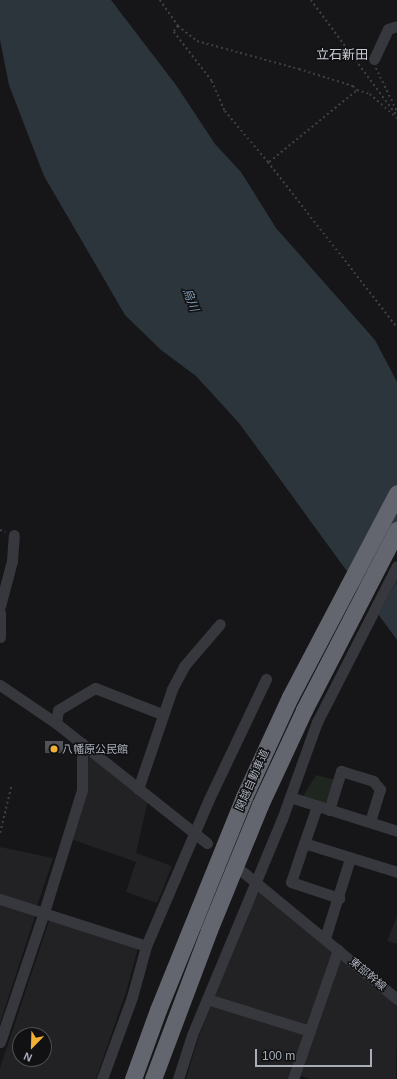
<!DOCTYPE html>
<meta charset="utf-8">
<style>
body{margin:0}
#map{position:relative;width:397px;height:1079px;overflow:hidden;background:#161618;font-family:Arial,"Noto Sans JP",sans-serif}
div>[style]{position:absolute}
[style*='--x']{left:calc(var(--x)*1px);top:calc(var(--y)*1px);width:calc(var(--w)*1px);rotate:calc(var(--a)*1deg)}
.built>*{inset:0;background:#222225}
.green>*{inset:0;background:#1e261f}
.water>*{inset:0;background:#2c353c}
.pier>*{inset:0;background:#161618}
.path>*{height:1.5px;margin-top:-0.75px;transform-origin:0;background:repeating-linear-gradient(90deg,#3d3f44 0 2px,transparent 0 5px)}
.minor>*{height:11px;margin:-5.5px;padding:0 5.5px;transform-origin:5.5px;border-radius:5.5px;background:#37383d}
.highway>*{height:17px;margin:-8.5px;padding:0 8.5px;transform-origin:8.5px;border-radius:8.5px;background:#63666e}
.wall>*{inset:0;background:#47494d;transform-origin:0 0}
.building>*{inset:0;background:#525359;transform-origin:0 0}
.dots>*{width:11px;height:11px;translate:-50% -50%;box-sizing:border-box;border:2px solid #111113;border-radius:50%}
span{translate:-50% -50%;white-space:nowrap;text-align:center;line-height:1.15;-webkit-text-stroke:3px #111113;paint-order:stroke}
.poi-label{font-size:11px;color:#a8adb8}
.left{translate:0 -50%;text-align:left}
.street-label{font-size:11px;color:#a8adb8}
.water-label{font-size:12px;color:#7f9bb3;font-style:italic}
.quarter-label{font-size:13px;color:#c9ccd4}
.north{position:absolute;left:12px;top:1027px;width:40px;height:40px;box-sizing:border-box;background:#111113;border:1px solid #4d4f55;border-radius:50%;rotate:203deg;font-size:11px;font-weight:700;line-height:16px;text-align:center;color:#a8adb8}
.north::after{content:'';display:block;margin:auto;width:14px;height:18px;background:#f2b134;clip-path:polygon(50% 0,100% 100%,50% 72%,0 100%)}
.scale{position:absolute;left:255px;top:1049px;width:117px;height:18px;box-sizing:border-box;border:2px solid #a8adb8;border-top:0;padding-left:5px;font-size:12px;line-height:14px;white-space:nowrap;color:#a8adb8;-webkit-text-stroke:3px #111113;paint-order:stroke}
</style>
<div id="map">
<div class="built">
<i style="clip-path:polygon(89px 756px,148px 800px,136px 853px,172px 866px,157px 903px,126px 892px,136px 862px,71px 839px)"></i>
<i style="clip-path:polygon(0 847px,53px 858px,37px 906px,0 895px)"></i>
<i style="clip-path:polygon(256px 887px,397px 1005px,396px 1079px,311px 1079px,292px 1073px,290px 1079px,186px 1079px,198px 1039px)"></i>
<i style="clip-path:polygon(0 902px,36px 913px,0 1023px)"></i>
<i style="clip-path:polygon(397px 916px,397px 944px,387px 941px)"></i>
<i style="clip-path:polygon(evenodd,50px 918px,138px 948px,126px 992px,96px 1079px,0 1079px,0 1068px,50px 918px,20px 1035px,44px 1035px,44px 1059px,20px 1059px,20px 1035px)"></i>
</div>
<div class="green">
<i style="clip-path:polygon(316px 775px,335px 780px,327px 802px,321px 803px,302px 798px)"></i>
</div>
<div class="water">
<i style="clip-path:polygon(0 0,111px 0,176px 85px,215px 144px,241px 172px,276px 228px,375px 340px,397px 382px,397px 640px,239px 423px,196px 376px,161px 350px,125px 315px,44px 176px,9px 85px,0 40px)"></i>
</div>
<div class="pier">
<i style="clip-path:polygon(397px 550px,397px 580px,377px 617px,368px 604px)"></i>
</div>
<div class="path">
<i style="--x:160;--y:0;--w:32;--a:55"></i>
<i style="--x:178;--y:26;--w:24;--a:38"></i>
<i style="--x:197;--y:41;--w:106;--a:15.4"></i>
<i style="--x:299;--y:69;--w:57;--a:17.5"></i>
<i style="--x:353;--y:86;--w:6;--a:45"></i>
<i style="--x:311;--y:0;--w:144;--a:53.4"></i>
<i style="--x:178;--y:26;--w:7;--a:124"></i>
<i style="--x:174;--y:32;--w:62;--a:52.2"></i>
<i style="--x:212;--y:81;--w:33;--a:67"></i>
<i style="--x:225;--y:111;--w:67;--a:49.9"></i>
<i style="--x:268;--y:162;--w:209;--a:52"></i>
<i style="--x:376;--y:68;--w:48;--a:64"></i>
<i style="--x:269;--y:162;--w:114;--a:-39.3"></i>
<i style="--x:357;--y:90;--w:14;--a:17"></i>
<i style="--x:370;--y:94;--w:36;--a:42"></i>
<i style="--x:0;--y:530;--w:6;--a:18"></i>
<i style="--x:0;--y:833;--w:47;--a:-76.6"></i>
</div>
<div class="minor">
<i style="--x:374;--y:59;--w:33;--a:-65"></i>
<i style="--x:388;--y:29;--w:9;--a:-18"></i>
<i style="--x:0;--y:606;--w:47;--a:-75.1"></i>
<i style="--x:12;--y:561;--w:26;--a:-86"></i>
<i style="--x:0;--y:613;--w:24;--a:90"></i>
<i style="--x:0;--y:685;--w:68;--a:34.2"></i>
<i style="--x:56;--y:723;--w:193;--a:38.5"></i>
<i style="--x:56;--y:723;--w:13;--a:-81"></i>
<i style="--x:58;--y:710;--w:43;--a:-30.7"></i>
<i style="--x:95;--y:688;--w:72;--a:21.2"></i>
<i style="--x:138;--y:789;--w:106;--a:-71.2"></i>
<i style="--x:172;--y:689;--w:26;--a:-62"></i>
<i style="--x:184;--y:666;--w:55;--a:-49.4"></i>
<i style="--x:290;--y:797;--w:112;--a:17.6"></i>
<i style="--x:317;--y:806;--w:39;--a:109"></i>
<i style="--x:304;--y:843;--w:97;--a:17.3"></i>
<i style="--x:329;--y:810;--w:41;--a:-72.9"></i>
<i style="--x:341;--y:771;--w:34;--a:17"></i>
<i style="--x:373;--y:781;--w:11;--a:49"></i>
<i style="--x:380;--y:789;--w:34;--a:107"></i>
<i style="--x:304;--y:843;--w:41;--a:108.4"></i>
<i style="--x:291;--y:882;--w:51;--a:18.4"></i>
<i style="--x:243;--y:872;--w:200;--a:39.5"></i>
<i style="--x:0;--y:899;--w:153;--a:17.8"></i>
<i style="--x:325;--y:938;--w:84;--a:-72.6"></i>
<i style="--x:207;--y:999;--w:108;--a:17.3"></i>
<i style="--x:0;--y:1042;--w:137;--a:-71.3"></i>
<i style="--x:44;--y:912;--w:128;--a:-72.7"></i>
<i style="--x:82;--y:790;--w:47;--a:-90"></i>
<i style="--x:102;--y:1079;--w:87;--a:-69.9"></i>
<i style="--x:132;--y:997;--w:53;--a:-74.6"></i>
<i style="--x:146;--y:946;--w:160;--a:-66.8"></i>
<i style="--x:209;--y:799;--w:133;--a:-64.6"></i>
<i style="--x:178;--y:1079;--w:46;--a:-72.3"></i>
<i style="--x:192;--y:1035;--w:234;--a:-67.4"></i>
<i style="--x:282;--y:819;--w:103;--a:-70.2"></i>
<i style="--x:317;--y:722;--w:175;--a:-62.9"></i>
<i style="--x:293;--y:1079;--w:137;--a:-70.8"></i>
</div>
<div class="highway">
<i style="--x:133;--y:1079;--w:73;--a:-70.1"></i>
<i style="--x:158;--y:1010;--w:230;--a:-68"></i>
<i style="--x:244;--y:797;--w:110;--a:-65.3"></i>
<i style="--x:290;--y:697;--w:230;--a:-62.3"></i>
<i style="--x:153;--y:1079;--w:159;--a:-69.4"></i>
<i style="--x:209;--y:930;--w:135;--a:-67.8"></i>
<i style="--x:260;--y:805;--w:105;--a:-65.1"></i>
<i style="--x:304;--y:710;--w:203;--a:-62.7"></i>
</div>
<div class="wall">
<i style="left:45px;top:741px;width:18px;height:12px"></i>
</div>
<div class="building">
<i style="left:45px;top:741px;width:18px;height:8px"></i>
</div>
<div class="dots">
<i style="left:54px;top:749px;background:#f2b134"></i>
</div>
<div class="poi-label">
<span class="left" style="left:62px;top:749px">八幡原公民館</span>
</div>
<div class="street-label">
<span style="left:252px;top:780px;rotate:-66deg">関越自動車道</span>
<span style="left:368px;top:974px;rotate:40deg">東部幹線</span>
</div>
<div class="water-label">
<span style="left:190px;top:300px;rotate:69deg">烏川</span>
</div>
<div class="quarter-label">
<span style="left:342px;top:55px">立石新田</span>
</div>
<div class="north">N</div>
<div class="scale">100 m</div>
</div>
